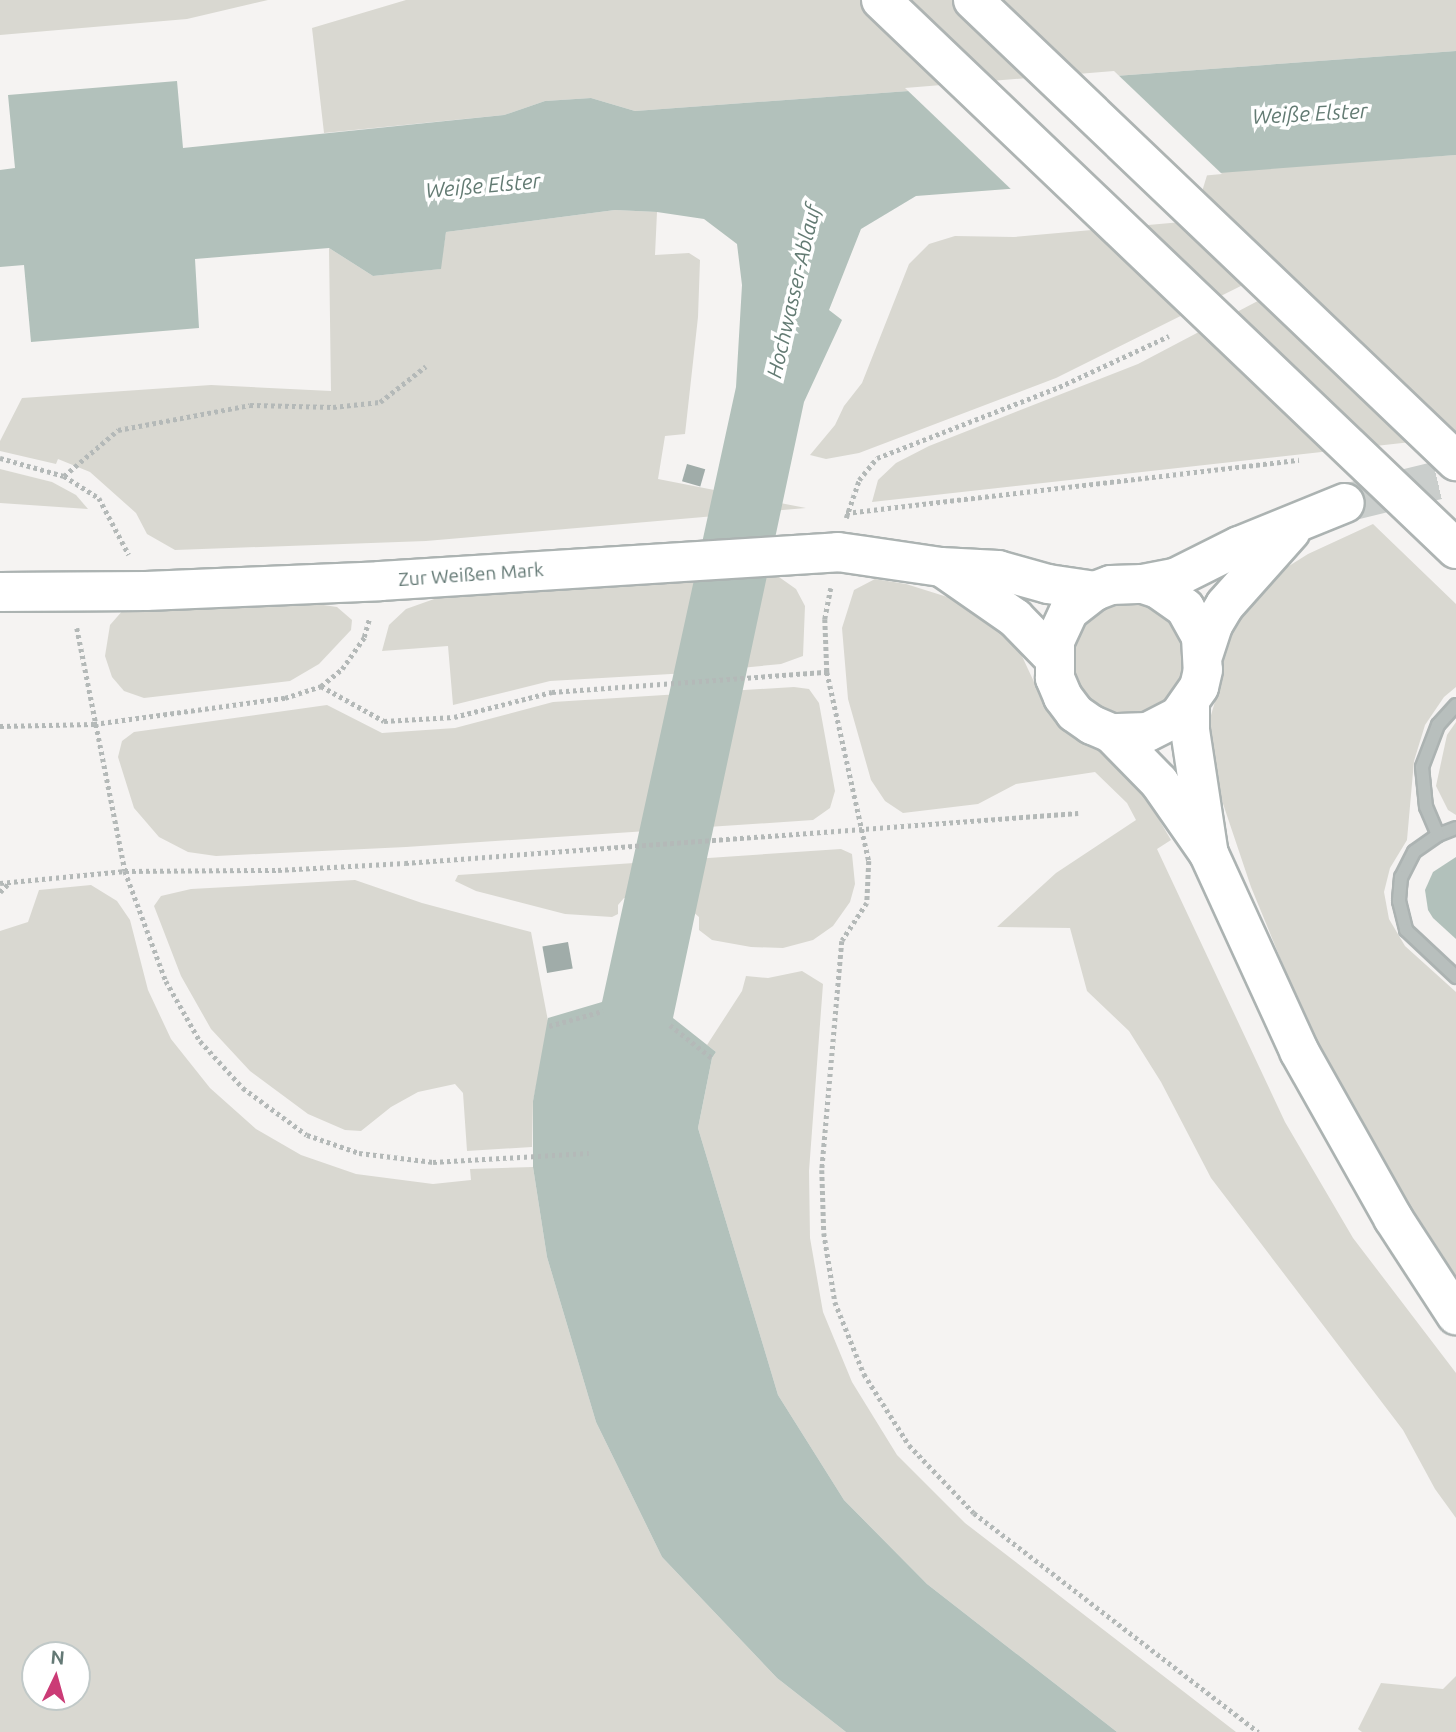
<!DOCTYPE html>
<meta charset="utf-8">
<style>
body{margin:0}
#map{position:relative;width:1456px;height:1732px;overflow:hidden;background:#f5f3f2;font-family:Ubuntu,sans-serif}
div>[style]{position:absolute}
[style*='--x']{left:calc(var(--x)*1px);top:calc(var(--y)*1px);width:calc(var(--w)*1px);rotate:calc(var(--a)*1deg)}
.green>*{inset:0;background:#d9d8d1}
.round{border-radius:50%}
.water>*{inset:0;background:#b2c1bb}
.pier>*{inset:0;background:#f5f3f2}
.building>*{inset:0;background:#a0aca9;transform-origin:0 0}
.major-tunnel>*{height:38px;margin-top:-19px;transform-origin:0;background:repeating-linear-gradient(90deg,#cacecc 0 38px,transparent 0 57px)}
.path>*{height:4.5px;margin-top:-2.25px;transform-origin:0;background:repeating-linear-gradient(90deg,#b4b9b8 0 3.5px,transparent 0 7px)}
.roads{filter:drop-shadow(2px 0 #acb3b2) drop-shadow(-2px 0 #acb3b2) drop-shadow(0 2px #acb3b2) drop-shadow(0 -2px #acb3b2)}
.minor>*{height:12px;margin:-6px;padding:0 6px;transform-origin:6px;border-radius:6px;background:#b8bfbd}
.major>*{height:38px;margin:-19px;padding:0 19px;transform-origin:19px;border-radius:19px;background:#fff}
.bridges{filter:drop-shadow(2px 0 #aeb4b3) drop-shadow(-2px 0 #aeb4b3) drop-shadow(0 2px #aeb4b3) drop-shadow(0 -2px #aeb4b3)}
.highway-bridge>*{height:38px;margin:-19px;padding:0 19px;transform-origin:19px;border-radius:19px;background:#fff}
span{translate:-50% -50%;white-space:nowrap;text-align:center;line-height:1.15;-webkit-text-stroke:7px #fff;paint-order:stroke}
.street-label{font-size:19px;color:#647975}
.water-label{font-size:21px;color:#637b73;font-style:italic}
.north{position:absolute;left:21px;top:1641px;width:70px;height:70px;box-sizing:border-box;background:#fff;border:2px solid #c1c9c8;border-radius:50%;rotate:5deg;font-size:19px;font-weight:700;line-height:28px;text-align:center;color:#647975}
.north::after{content:'';display:block;margin:auto;width:24px;height:32px;background:#cb3b76;clip-path:polygon(50% 0,100% 100%,50% 72%,0 100%)}
</style>
<div id="map">
<div class="green">
<i style="clip-path:polygon(0 0,268px 0,187px 19px,0 35px)"></i>
<i style="clip-path:polygon(406px 0,1456px 0,1456px 51px,635px 111px,591px 98px,545px 101px,504px 115px,324px 133px,312px 28px)"></i>
<i style="clip-path:polygon(1456px 155px,1456px 437px,872px 502px,878px 480px,896px 463px,929px 446px,1138px 364px,1296px 281px,1281px 266px,1056px 378px,859px 453px,826px 459px,810px 455px,835px 425px,844px 406px,862px 383px,909px 264px,929px 244px,955px 236px,1014px 237px,1193px 221px,1208px 172px)"></i>
<i style="clip-path:polygon(615px 210px,657px 212px,655px 255px,689px 253px,700px 260px,698px 317px,685px 434px,665px 436px,658px 479px,806px 508px,426px 541px,175px 550px,147px 534px,136px 513px,90px 472px,58px 459px,56px 464px,0 451px,0 441px,22px 398px,211px 385px,331px 391px,329px 248px,373px 276px,440px 269px,446px 232px)"></i>
<i style="clip-path:polygon(0 469px,52px 482px,76px 495px,88px 509px,0 503px)"></i>
<i style="clip-path:polygon(1373px 524px,1456px 604px,1456px 687px,1444px 697px,1425px 725px,1414px 761px,1407px 840px,1390px 868px,1384px 892px,1389px 919px,1405px 946px,1456px 992px,1456px 1280px,1407px 1211px,1316px 1045px,1251px 887px,1214px 777px,1208px 748px,1209px 722px,1221px 681px,1226px 639px,1244px 604px,1273px 576px,1308px 554px)"></i>
<i style="clip-path:polygon(757px 574px,779px 577px,796px 589px,805px 606px,803px 656px,781px 664px,688px 673px,550px 681px,453px 705px,448px 646px,382px 651px,389px 625px,406px 609px,437px 598px)"></i>
<i style="clip-path:polygon(875px 579px,906px 584px,976px 606px,1014px 639px,1041px 697px,1059px 722px,1082px 742px,1110px 755px,1147px 799px,1171px 840px,1157px 849px,1285px 1122px,1353px 1238px,1456px 1373px,1456px 1518px,1435px 1489px,1403px 1430px,1211px 1178px,1161px 1082px,1129px 1031px,1087px 991px,1070px 928px,997px 927px,1056px 873px,1136px 820px,1127px 803px,1095px 772px,1016px 784px,978px 804px,903px 813px,885px 801px,871px 780px,848px 699px,842px 628px,854px 590px)"></i>
<i class="round" style="left:1072px;top:600px;width:114px;height:114px"></i>
<i style="clip-path:polygon(310px 603px,337px 607px,352px 620px,351px 630px,319px 664px,290px 681px,144px 698px,124px 691px,112px 677px,105px 656px,110px 625px,124px 609px)"></i>
<i style="clip-path:polygon(794px 687px,809px 689px,819px 703px,835px 791px,830px 808px,813px 820px,406px 847px,216px 856px,188px 852px,159px 837px,134px 808px,118px 757px,122px 741px,134px 732px,327px 705px,382px 733px,455px 728px,553px 702px)"></i>
<i style="clip-path:polygon(1456px 722px,1456px 815px,1448px 810px,1436px 786px,1447px 735px)"></i>
<i style="clip-path:polygon(841px 849px,852px 854px,855px 884px,850px 902px,833px 926px,813px 940px,783px 948px,751px 947px,712px 940px,699px 930px,699px 917px,692px 911px,624px 898px,618px 905px,618px 914px,612px 917px,565px 914px,476px 891px,455px 881px,458px 875px)"></i>
<i style="clip-path:polygon(355px 880px,422px 903px,531px 932px,549px 1026px,533px 1101px,532px 1147px,467px 1151px,463px 1093px,455px 1084px,418px 1092px,391px 1107px,361px 1131px,345px 1130px,308px 1114px,250px 1071px,211px 1029px,181px 976px,154px 906px,161px 896px,191px 889px)"></i>
<i style="clip-path:polygon(evenodd,91px 885px,117px 901px,130px 920px,148px 990px,171px 1039px,210px 1088px,256px 1129px,301px 1155px,356px 1174px,433px 1184px,471px 1180px,470px 1169px,533px 1167px,547px 1257px,596px 1422px,662px 1557px,777px 1678px,846px 1732px,0 1732px,0 931px,28px 922px,39px 890px,91px 885px,35px 1655px,77px 1655px,77px 1697px,35px 1697px,35px 1655px)"></i>
<i style="clip-path:polygon(802px 971px,823px 984px,809px 1171px,810px 1238px,823px 1312px,852px 1382px,897px 1455px,965px 1523px,1236px 1732px,1117px 1732px,927px 1584px,844px 1500px,778px 1395px,698px 1128px,712px 1058px,716px 1052px,707px 1045px,742px 991px,746px 976px,768px 978px)"></i>
<i style="clip-path:polygon(1456px 1676px,1456px 1732px,1362px 1732px,1358px 1729px,1381px 1683px,1443px 1689px)"></i>
</div>
<div class="water">
<i style="clip-path:polygon(1456px 51px,1456px 155px,916px 196px,861px 229px,829px 310px,842px 320px,804px 402px,673px 1018px,716px 1052px,712px 1058px,698px 1128px,778px 1395px,844px 1500px,927px 1584px,1117px 1732px,846px 1732px,777px 1678px,662px 1557px,596px 1422px,547px 1257px,533px 1167px,533px 1101px,548px 1018px,602px 1002px,736px 387px,742px 285px,737px 244px,704px 219px,657px 212px,615px 210px,446px 232px,441px 269px,373px 276px,329px 248px,195px 259px,199px 328px,31px 342px,24px 265px,0 267px,0 170px,15px 168px,8px 95px,177px 81px,183px 148px,504px 115px,545px 101px,591px 98px,635px 111px)"></i>
<i style="clip-path:polygon(1456px 857px,1456px 939px,1433px 918px,1428px 910px,1425px 890px,1433px 872px)"></i>
</div>
<div class="pier">
<i style="clip-path:polygon(1114px 71px,1222px 174px,1015px 193px,905px 88px)"></i>
</div>
<div class="building">
<i style="left:687px;top:464px;width:19px;height:18px;rotate:16deg"></i>
<i style="left:568px;top:942px;width:27px;height:26px;rotate:80deg"></i>
</div>
<div class="major-tunnel">
<i style="--x:1345;--y:503;--w:114;--a:-13.7"></i>
</div>
<div class="path">
<i style="--x:0;--y:458;--w:66;--a:15.7"></i>
<i style="--x:64;--y:476;--w:41;--a:32.2"></i>
<i style="--x:99;--y:498;--w:64;--a:62.2"></i>
<i style="--x:64;--y:476;--w:71;--a:-40.4"></i>
<i style="--x:118;--y:430;--w:134;--a:-10.7"></i>
<i style="--x:250;--y:405;--w:83;--a:1.4"></i>
<i style="--x:333;--y:407;--w:47;--a:-6.1"></i>
<i style="--x:380;--y:402;--w:58;--a:-38"></i>
<i style="--x:846;--y:513;--w:456;--a:-6.7"></i>
<i style="--x:846;--y:518;--w:40;--a:-71.1"></i>
<i style="--x:859;--y:480;--w:28;--a:-51"></i>
<i style="--x:877;--y:458;--w:195;--a:-21.3"></i>
<i style="--x:1059;--y:387;--w:121;--a:-24.9"></i>
<i style="--x:831;--y:588;--w:32;--a:101"></i>
<i style="--x:825;--y:619;--w:53;--a:87.8"></i>
<i style="--x:827;--y:672;--w:194;--a:77.5"></i>
<i style="--x:869;--y:861;--w:42;--a:92.7"></i>
<i style="--x:867;--y:903;--w:45;--a:123.3"></i>
<i style="--x:842;--y:941;--w:230;--a:95"></i>
<i style="--x:822;--y:1170;--w:63;--a:88.2"></i>
<i style="--x:824;--y:1233;--w:70;--a:80.9"></i>
<i style="--x:835;--y:1302;--w:78;--a:68.1"></i>
<i style="--x:864;--y:1374;--w:84;--a:57.6"></i>
<i style="--x:909;--y:1445;--w:94;--a:46.3"></i>
<i style="--x:974;--y:1513;--w:359;--a:37.6"></i>
<i style="--x:77;--y:628;--w:248;--a:78.8"></i>
<i style="--x:125;--y:871;--w:117;--a:69.6"></i>
<i style="--x:166;--y:981;--w:69;--a:60.5"></i>
<i style="--x:200;--y:1041;--w:64;--a:47.5"></i>
<i style="--x:243;--y:1088;--w:79;--a:36.3"></i>
<i style="--x:307;--y:1135;--w:55;--a:19.1"></i>
<i style="--x:359;--y:1153;--w:75;--a:6.9"></i>
<i style="--x:433;--y:1162;--w:156;--a:-3.3"></i>
<i style="--x:321;--y:686;--w:27;--a:-39"></i>
<i style="--x:342;--y:669;--w:39;--a:-55"></i>
<i style="--x:364;--y:637;--w:19;--a:-74"></i>
<i style="--x:0;--y:726;--w:94;--a:-1.2"></i>
<i style="--x:94;--y:724;--w:193;--a:-7.8"></i>
<i style="--x:285;--y:698;--w:38;--a:-18"></i>
<i style="--x:321;--y:686;--w:72;--a:29.1"></i>
<i style="--x:384;--y:721;--w:70;--a:-3.3"></i>
<i style="--x:454;--y:717;--w:101;--a:-14.3"></i>
<i style="--x:552;--y:692;--w:276;--a:-4.2"></i>
<i style="--x:0;--y:883;--w:126;--a:-5.5"></i>
<i style="--x:125;--y:871;--w:153;--a:-0.4"></i>
<i style="--x:278;--y:870;--w:127;--a:-3.2"></i>
<i style="--x:405;--y:863;--w:675;--a:-4.25"></i>
<i style="--x:0;--y:892;--w:13;--a:-45"></i>
<i style="--x:670;--y:1025;--w:53;--a:38.2"></i>
<i style="--x:549;--y:1026;--w:56;--a:-15.5"></i>
</div>
<div class="roads">
<div class="minor">
<i style="--x:1456;--y:828;--w:19;--a:159"></i>
<i style="--x:1438;--y:835;--w:29;--a:145"></i>
<i style="--x:1414;--y:852;--w:28;--a:117"></i>
<i style="--x:1401;--y:877;--w:24;--a:95"></i>
<i style="--x:1399;--y:901;--w:30;--a:76"></i>
<i style="--x:1406;--y:930;--w:69;--a:43.2"></i>
<i style="--x:1438;--y:835;--w:30;--a:-113"></i>
<i style="--x:1426;--y:807;--w:40;--a:-95.7"></i>
<i style="--x:1422;--y:767;--w:45;--a:-69.1"></i>
<i style="--x:1438;--y:725;--w:27;--a:-48"></i>
</div>
<div class="major">
<i style="--x:943;--y:568;--w:88;--a:34.8"></i>
<i style="--x:1015;--y:618;--w:54;--a:45.7"></i>
<i style="--x:1143;--y:584;--w:16;--a:18"></i>
<i style="--x:1158;--y:589;--w:33;--a:35"></i>
<i style="--x:1185;--y:608;--w:33;--a:61"></i>
<i style="--x:1201;--y:637;--w:33;--a:87"></i>
<i style="--x:1203;--y:670;--w:17;--a:103"></i>
<i style="--x:1199;--y:687;--w:35;--a:125"></i>
<i style="--x:1179;--y:716;--w:36;--a:153"></i>
<i style="--x:1147;--y:732;--w:36;--a:178"></i>
<i style="--x:1111;--y:733;--w:21;--a:-157"></i>
<i style="--x:1092;--y:725;--w:21;--a:-145"></i>
<i style="--x:1075;--y:713;--w:20;--a:-127"></i>
<i style="--x:1063;--y:697;--w:21;--a:-113"></i>
<i style="--x:1055;--y:678;--w:37;--a:-90"></i>
<i style="--x:1055;--y:641;--w:33;--a:-65"></i>
<i style="--x:1069;--y:611;--w:33;--a:-38"></i>
<i style="--x:1095;--y:591;--w:17;--a:-21"></i>
<i style="--x:1111;--y:585;--w:32;--a:-2"></i>
<i style="--x:1143;--y:584;--w:33;--a:-11"></i>
<i style="--x:1175;--y:578;--w:72;--a:-26.6"></i>
<i style="--x:1239;--y:546;--w:114;--a:-22.1"></i>
<i style="--x:0;--y:592;--w:146;--a:-0.4"></i>
<i style="--x:146;--y:591;--w:234;--a:-2.4"></i>
<i style="--x:380;--y:581;--w:459;--a:-3.6"></i>
<i style="--x:838;--y:552;--w:104;--a:8.3"></i>
<i style="--x:941;--y:567;--w:57;--a:3"></i>
<i style="--x:998;--y:570;--w:52;--a:15.6"></i>
<i style="--x:1048;--y:584;--w:48;--a:8.5"></i>
<i style="--x:1204;--y:653;--w:29;--a:-72"></i>
<i style="--x:1213;--y:625;--w:23;--a:-59"></i>
<i style="--x:1225;--y:605;--w:99;--a:-48.3"></i>
<i style="--x:1190;--y:702;--w:28;--a:90"></i>
<i style="--x:1190;--y:730;--w:120;--a:81.4"></i>
<i style="--x:1111;--y:733;--w:69;--a:45.6"></i>
<i style="--x:1159;--y:782;--w:88;--a:55.2"></i>
<i style="--x:1209;--y:854;--w:217;--a:65.4"></i>
<i style="--x:1299;--y:1051;--w:192;--a:60.6"></i>
<i style="--x:1393;--y:1218;--w:116;--a:57"></i>
</div>
</div>
<div class="bridges">
<div class="highway-bridge">
<i style="--x:881;--y:0;--w:795;--a:43.67"></i>
<i style="--x:973;--y:0;--w:668;--a:43.66"></i>
</div>
</div>
<div class="street-label">
<span style="left:471px;top:575px;rotate:-4deg">Zur Weißen Mark</span>
</div>
<div class="water-label">
<span style="left:1310px;top:113px;rotate:-3deg">Weiße Elster</span>
<span style="left:483px;top:185px;rotate:-5deg">Weiße Elster</span>
<span style="left:793px;top:291px;rotate:-77deg">Hochwasser-Ablauf</span>
</div>
<div class="north">N</div>
</div>
